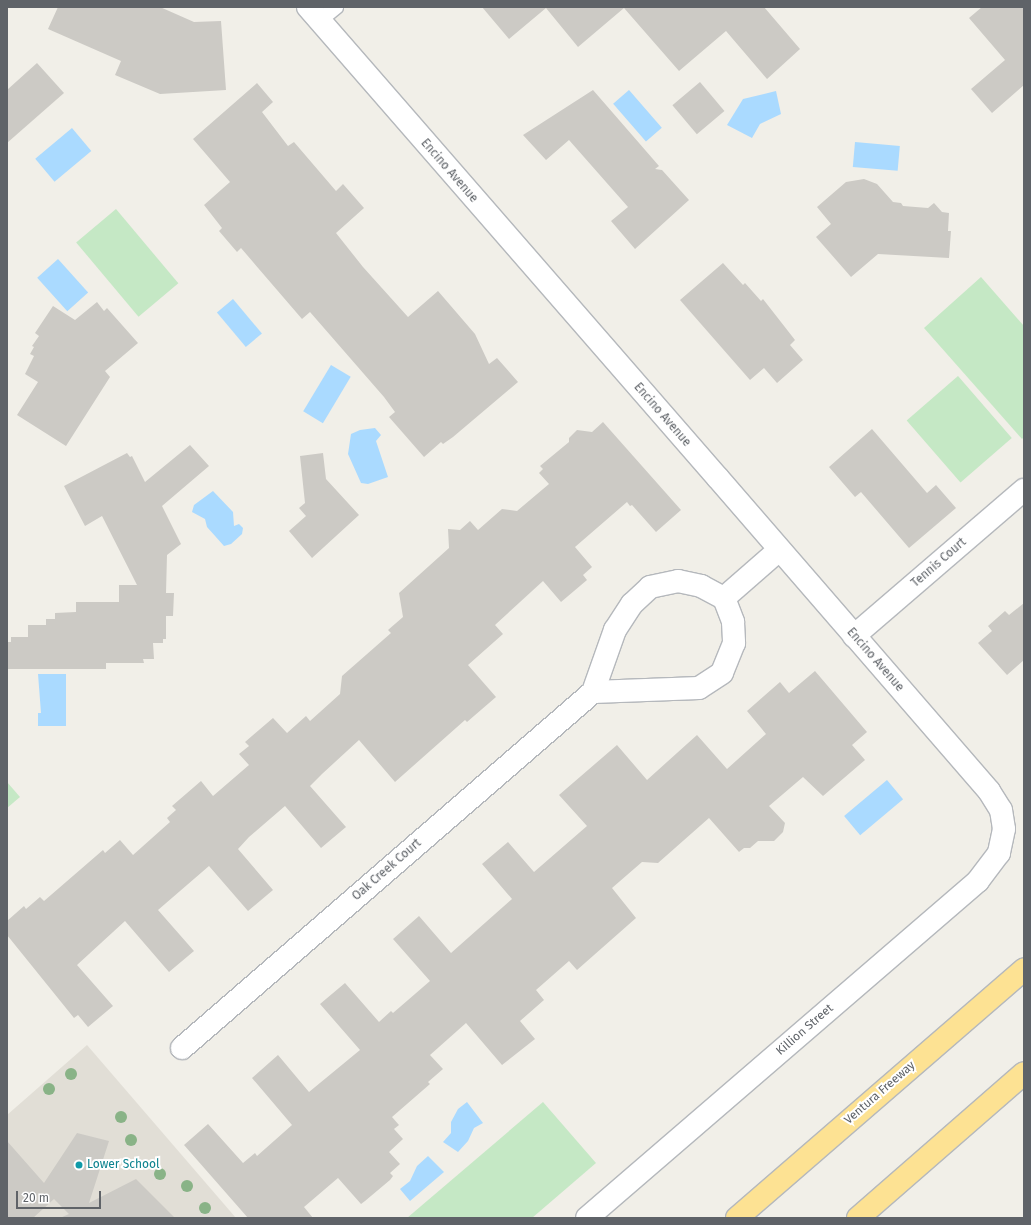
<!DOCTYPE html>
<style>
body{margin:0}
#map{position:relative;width:1031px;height:1225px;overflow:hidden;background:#f1efe8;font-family:"Fira Sans",sans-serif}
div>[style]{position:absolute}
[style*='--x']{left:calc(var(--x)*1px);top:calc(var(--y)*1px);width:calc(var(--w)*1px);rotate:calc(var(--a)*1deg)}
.education>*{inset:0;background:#e1ded6}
.green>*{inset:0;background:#c5e8c5;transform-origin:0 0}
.water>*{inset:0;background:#aadaff;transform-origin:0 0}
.building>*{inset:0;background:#cccac5;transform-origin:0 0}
.roads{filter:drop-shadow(1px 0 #b5b8bc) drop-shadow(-1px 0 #b5b8bc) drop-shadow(0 1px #b5b8bc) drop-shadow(0 -1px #b5b8bc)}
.service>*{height:14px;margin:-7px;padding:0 7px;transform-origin:7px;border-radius:7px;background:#fff}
.minor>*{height:22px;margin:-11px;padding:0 11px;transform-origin:11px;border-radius:11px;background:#fff}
.tertiary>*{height:22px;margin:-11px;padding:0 11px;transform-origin:11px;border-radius:11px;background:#fff}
.motorway>*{height:22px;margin:-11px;padding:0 11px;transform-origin:11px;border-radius:11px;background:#fde293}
.trees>*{width:12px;height:12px;margin:-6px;border-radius:50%;background:#89b387}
.dots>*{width:11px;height:11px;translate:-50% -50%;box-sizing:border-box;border:2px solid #fff;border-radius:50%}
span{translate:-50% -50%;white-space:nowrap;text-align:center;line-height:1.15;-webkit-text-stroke:4px #fff;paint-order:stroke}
.street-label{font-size:12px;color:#5f6368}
.culture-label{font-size:12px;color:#0d838f}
.left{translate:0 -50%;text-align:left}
.frame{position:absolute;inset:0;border:8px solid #5f6368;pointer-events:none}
.scale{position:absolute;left:16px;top:1191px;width:85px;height:18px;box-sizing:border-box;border:2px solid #5f6368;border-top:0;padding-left:5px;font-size:12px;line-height:14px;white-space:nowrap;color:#5f6368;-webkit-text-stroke:3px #fff;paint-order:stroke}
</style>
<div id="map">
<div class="education">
<i style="clip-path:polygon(87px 1045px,236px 1218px,7px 1218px,7px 1115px)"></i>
</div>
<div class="green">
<i style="left:116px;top:209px;width:97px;height:52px;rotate:50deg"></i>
<i style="clip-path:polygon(981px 277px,1024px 326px,1024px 437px,1022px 439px,924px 328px)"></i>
<i style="left:958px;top:376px;width:82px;height:68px;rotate:49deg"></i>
<i style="clip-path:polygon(7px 782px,20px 797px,7px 808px)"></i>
<i style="clip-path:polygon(543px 1102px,596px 1163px,532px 1218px,407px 1218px)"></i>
</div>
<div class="water">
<i style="left:629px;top:90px;width:50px;height:21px;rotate:49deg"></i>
<i style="clip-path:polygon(776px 91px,781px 114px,760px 124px,752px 138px,727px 125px,743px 99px)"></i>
<i style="left:72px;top:128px;width:30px;height:48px;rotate:50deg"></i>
<i style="left:855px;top:142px;width:45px;height:25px;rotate:5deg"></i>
<i style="left:58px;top:259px;width:45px;height:28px;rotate:48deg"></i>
<i style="left:233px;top:299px;width:45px;height:21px;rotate:50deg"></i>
<i style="left:331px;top:365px;width:23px;height:54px;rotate:31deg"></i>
<i style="clip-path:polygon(375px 428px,381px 435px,376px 441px,388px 477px,368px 484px,361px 483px,348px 454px,351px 434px,360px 430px)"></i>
<i style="clip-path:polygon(213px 491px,233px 512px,234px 526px,239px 524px,243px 528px,242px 534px,231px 544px,224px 546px,207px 527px,205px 519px,192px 512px,194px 505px)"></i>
<i style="clip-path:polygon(38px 674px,66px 674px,66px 726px,38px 726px,38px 713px,41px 713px)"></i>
<i style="left:887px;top:780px;width:25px;height:56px;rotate:50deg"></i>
<i style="clip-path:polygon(467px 1102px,483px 1123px,474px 1128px,468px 1141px,458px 1152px,443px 1142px,451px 1133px,451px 1122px,458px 1109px)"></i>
<i style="clip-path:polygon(428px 1156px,444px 1172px,410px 1201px,400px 1189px,410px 1181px,417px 1166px)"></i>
</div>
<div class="building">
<i style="clip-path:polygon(58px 7px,160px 7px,194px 22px,221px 21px,226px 90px,160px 94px,115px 75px,121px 61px,48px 29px)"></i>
<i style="clip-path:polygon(482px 7px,764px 7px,800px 49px,767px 79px,726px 31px,679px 71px,624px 8px,578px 47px,546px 8px,509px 39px)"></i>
<i style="clip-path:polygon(982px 7px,1024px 7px,1024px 85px,992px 113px,971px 89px,1005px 60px,969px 18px)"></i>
<i style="clip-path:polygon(37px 63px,64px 93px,7px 143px,7px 90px)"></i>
<i style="left:700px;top:82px;width:38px;height:36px;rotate:50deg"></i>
<i style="clip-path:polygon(257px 83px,273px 102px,262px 112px,288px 146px,294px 142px,336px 191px,343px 184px,364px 208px,336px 233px,363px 267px,408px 317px,438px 291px,475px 334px,489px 364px,497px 358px,518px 382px,453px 437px,443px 444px,441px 442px,424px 457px,389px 417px,395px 412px,384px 397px,310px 312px,302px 319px,241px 248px,237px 252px,219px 231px,222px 228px,204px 205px,230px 182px,193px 139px)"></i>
<i style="clip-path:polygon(593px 90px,659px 166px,655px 169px,662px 170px,689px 200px,635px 249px,611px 221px,628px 207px,569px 140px,546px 160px,523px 135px)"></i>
<i style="clip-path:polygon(864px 179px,877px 184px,893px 202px,901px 203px,903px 206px,928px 208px,934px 203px,942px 212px,949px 213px,948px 231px,951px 231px,949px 258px,878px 254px,851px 277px,816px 237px,831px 224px,817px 207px,846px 182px)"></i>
<i style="clip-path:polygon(723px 263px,743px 285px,745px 283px,761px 301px,763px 299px,795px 340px,790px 345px,803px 360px,777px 383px,764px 368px,750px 380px,680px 300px)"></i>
<i style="clip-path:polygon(97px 302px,104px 311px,107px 308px,138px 343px,105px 371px,110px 377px,66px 446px,17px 415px,38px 382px,25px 374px,34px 356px,30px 354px,34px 347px,32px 346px,39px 336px,35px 333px,53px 306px,75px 320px)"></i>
<i style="clip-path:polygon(603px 422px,681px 510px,656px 532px,632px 505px,630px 506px,627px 502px,575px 547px,592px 567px,583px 575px,587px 580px,561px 602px,543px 581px,495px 625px,503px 634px,468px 665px,496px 697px,467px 722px,465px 720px,395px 782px,359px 740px,322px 774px,310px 786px,346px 827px,321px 848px,285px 806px,249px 837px,238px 849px,273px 890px,248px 911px,209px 866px,158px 910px,194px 951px,169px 972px,125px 921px,77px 965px,113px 1006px,88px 1027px,78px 1015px,74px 1018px,7px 935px,7px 921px,24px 906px,26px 909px,40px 897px,44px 901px,103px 850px,105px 853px,120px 840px,133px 855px,170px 822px,167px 818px,176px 810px,172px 806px,201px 781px,213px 796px,249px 765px,239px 754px,249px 746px,245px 742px,273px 718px,287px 733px,306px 716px,310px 721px,340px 694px,342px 676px,391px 633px,388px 630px,403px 617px,399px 593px,449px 548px,448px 529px,460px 530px,470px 521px,478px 530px,502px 509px,517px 511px,549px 484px,539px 473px,543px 469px,540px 466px,569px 442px,569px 438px,577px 430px,592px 432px)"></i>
<i style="clip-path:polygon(872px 429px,927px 493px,936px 485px,956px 508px,909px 548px,861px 492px,855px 497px,829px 467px)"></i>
<i style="clip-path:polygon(190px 445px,209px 466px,162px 506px,181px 544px,167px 555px,166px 593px,174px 593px,173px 616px,166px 616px,166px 639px,163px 639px,163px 643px,153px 643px,154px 659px,143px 659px,144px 663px,106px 663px,106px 669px,7px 669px,7px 642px,11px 642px,11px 637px,28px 637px,28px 625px,46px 625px,46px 619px,55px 619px,55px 613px,76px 612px,76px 602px,119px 602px,119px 585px,137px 585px,102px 516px,85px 526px,64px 486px,127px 453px,130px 457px,132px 456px,145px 482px)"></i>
<i style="clip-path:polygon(323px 453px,326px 479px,359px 515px,312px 558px,289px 531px,306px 516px,299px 508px,305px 503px,300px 456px)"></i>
<i style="clip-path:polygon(1024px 603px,1024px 660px,1007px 675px,978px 643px,992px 631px,988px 626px,1005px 611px,1009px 615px)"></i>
<i style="clip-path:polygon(815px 671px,867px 732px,852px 745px,865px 760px,823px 796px,803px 777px,769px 806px,785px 823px,783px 832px,774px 841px,758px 841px,750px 848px,744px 848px,739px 852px,709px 818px,658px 863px,642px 862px,612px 888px,636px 918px,577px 970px,569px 961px,536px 990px,544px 1000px,520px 1021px,535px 1039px,502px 1065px,466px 1023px,430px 1055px,443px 1069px,428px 1082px,430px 1084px,392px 1117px,399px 1125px,394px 1129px,403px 1139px,389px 1152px,400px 1164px,390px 1173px,393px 1176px,390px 1180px,365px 1201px,361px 1204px,338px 1178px,304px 1207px,313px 1218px,248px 1218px,184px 1145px,208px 1124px,243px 1163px,255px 1153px,257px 1156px,292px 1125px,252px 1078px,278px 1055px,309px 1092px,360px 1050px,320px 1004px,345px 983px,379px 1022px,391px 1011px,393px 1013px,430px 981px,393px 939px,419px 916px,451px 953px,512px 899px,482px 864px,508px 842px,534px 872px,587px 826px,559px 795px,617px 745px,647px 780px,697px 735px,727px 769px,766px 734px,747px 711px,780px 682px,789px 693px)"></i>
<i style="clip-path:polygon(77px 1133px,109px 1141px,89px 1203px,136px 1179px,175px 1218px,60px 1218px,69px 1214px,54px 1199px,33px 1218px,7px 1218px,7px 1141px,44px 1183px)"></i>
</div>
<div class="roads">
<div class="service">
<i style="--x:319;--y:21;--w:22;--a:-39"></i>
</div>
<div class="minor">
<i style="--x:724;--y:598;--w:73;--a:-41.1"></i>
<i style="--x:854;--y:636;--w:224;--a:-40.7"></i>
<i style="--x:182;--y:1048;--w:544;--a:-40.9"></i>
<i style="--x:593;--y:692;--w:66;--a:-70.5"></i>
<i style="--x:615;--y:630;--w:31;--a:-57"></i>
<i style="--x:632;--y:604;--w:25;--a:-43"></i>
<i style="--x:650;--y:587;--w:29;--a:-12"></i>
<i style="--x:678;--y:581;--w:24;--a:12"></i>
<i style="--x:701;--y:586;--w:26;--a:28"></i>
<i style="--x:724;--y:598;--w:26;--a:69"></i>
<i style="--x:733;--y:622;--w:21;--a:87"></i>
<i style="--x:734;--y:643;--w:32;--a:112"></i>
<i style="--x:722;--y:673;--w:27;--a:147"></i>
<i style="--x:699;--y:688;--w:106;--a:177.8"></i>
</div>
<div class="tertiary">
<i style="--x:308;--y:7;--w:624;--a:48.96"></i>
<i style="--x:718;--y:478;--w:414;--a:49.1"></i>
<i style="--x:989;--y:791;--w:22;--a:58"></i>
<i style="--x:1001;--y:810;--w:19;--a:81"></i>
<i style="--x:1004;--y:829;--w:25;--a:102"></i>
<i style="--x:999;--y:853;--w:35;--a:127"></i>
<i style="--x:978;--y:881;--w:516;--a:139.24"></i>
</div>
<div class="motorway">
<i style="--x:737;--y:1218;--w:380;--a:-40.9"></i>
<i style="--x:858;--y:1218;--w:220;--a:-41.1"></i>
</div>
</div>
<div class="trees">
<i style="left:71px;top:1074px"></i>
<i style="left:49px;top:1089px"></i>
<i style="left:121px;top:1117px"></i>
<i style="left:131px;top:1140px"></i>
<i style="left:160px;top:1174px"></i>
<i style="left:187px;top:1186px"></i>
<i style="left:205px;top:1208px"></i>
</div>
<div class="dots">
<i style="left:79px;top:1165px;background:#0f9aa8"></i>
</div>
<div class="street-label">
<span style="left:449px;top:171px;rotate:49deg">Encino Avenue</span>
<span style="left:662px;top:415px;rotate:49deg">Encino Avenue</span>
<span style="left:939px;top:563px;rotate:-41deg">Tennis Court</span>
<span style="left:875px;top:660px;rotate:49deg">Encino Avenue</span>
<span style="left:387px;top:870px;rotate:-41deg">Oak Creek Court</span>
<span style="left:805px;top:1030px;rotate:-41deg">Killion Street</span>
<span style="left:880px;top:1093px;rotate:-41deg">Ventura Freeway</span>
</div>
<div class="culture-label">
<span class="left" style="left:87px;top:1165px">Lower School</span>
</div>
<div class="frame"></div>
<div class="scale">20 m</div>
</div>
